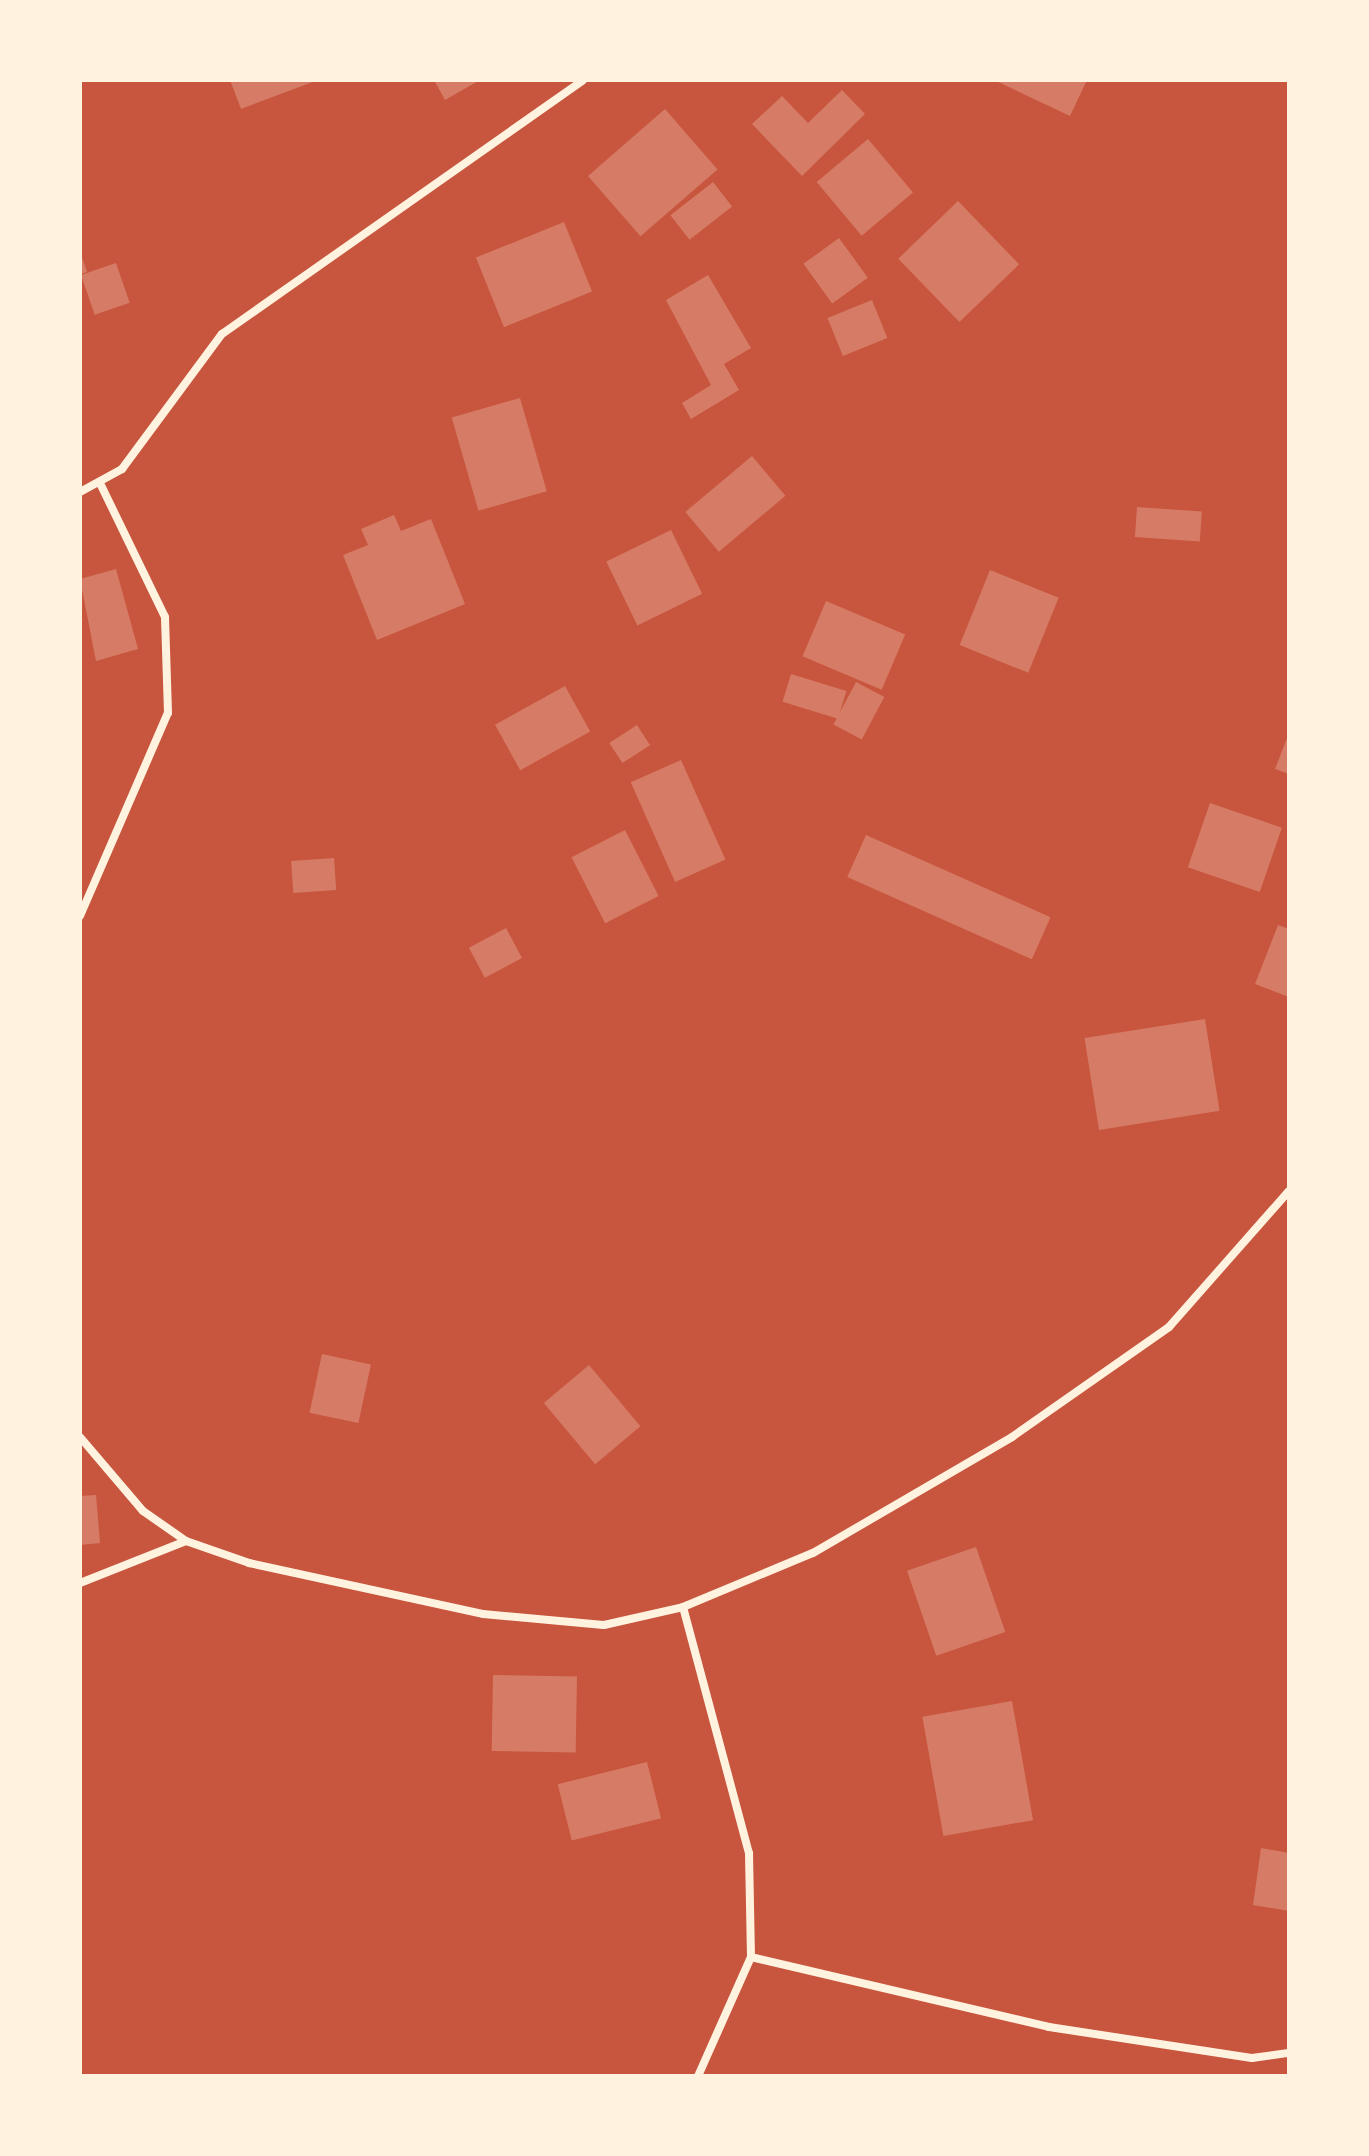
<!DOCTYPE html>
<style>
body{margin:0}
#map{position:relative;width:1369px;height:2156px;overflow:hidden;background:#c8553d;font-family:"Noto Sans",sans-serif}
div>[style]{position:absolute}
[style*='--x']{left:calc(var(--x)*1px);top:calc(var(--y)*1px);width:calc(var(--w)*1px);rotate:calc(var(--a)*1deg)}
.building>*{inset:0;background:#d67c66;transform-origin:0 0}
.minor>*{height:8px;margin:-4px;padding:0 4px;transform-origin:4px;border-radius:4px;background:#fff3e0}
span{translate:-50% -50%;white-space:nowrap;text-align:center;line-height:1.15;-webkit-text-stroke:8px #fff3e0;paint-order:stroke}
.frame{position:absolute;inset:0;border:82px solid #fff3e0;pointer-events:none}
</style>
<div id="map">
<div class="building">
<i style="clip-path:polygon(230px 80px,318px 80px,241px 109px)"></i>
<i style="clip-path:polygon(434px 80px,480px 80px,445px 100px)"></i>
<i style="clip-path:polygon(994px 80px,1087px 80px,1070px 116px)"></i>
<i style="clip-path:polygon(842px 90px,865px 114px,802px 176px,752px 124px,782px 96px,808px 123px)"></i>
<i style="left:665px;top:109px;width:80px;height:102px;rotate:49deg"></i>
<i style="left:868px;top:139px;width:70px;height:67px;rotate:50deg"></i>
<i style="left:713px;top:182px;width:31px;height:54px;rotate:52deg"></i>
<i style="left:958px;top:201px;width:88px;height:83px;rotate:46deg"></i>
<i style="left:564px;top:222px;width:75px;height:95px;rotate:68deg"></i>
<i style="left:839px;top:238px;width:49px;height:44px;rotate:54deg"></i>
<i style="clip-path:polygon(80px 252px,87px 272px,80px 274px)"></i>
<i style="left:116px;top:263px;width:42px;height:37px;rotate:71deg"></i>
<i style="clip-path:polygon(708px 275px,751px 348px,724px 364px,739px 390px,691px 419px,682px 403px,711px 385px,666px 300px)"></i>
<i style="left:872px;top:300px;width:41px;height:48px;rotate:68deg"></i>
<i style="left:520px;top:398px;width:97px;height:71px;rotate:74deg"></i>
<i style="left:752px;top:456px;width:52px;height:87px;rotate:50deg"></i>
<i style="left:1137px;top:507px;width:65px;height:30px;rotate:4deg"></i>
<i style="clip-path:polygon(394px 515px,401px 531px,431px 519px,465px 604px,377px 640px,343px 555px,368px 545px,361px 529px)"></i>
<i style="left:671px;top:530px;width:71px;height:72px;rotate:64deg"></i>
<i style="clip-path:polygon(116px 569px,138px 649px,96px 661px,80px 579px)"></i>
<i style="left:990px;top:570px;width:74px;height:81px;rotate:22deg"></i>
<i style="left:826px;top:601px;width:86px;height:60px;rotate:23deg"></i>
<i style="left:791px;top:674px;width:58px;height:29px;rotate:17deg"></i>
<i style="left:856px;top:682px;width:32px;height:48px;rotate:28deg"></i>
<i style="left:565px;top:686px;width:52px;height:80px;rotate:61deg"></i>
<i style="left:637px;top:725px;width:24px;height:33px;rotate:57deg"></i>
<i style="clip-path:polygon(1289px 733px,1289px 774px,1275px 769px)"></i>
<i style="left:681px;top:760px;width:109px;height:55px;rotate:66deg"></i>
<i style="left:1210px;top:803px;width:76px;height:68px;rotate:19deg"></i>
<i style="left:625px;top:830px;width:74px;height:60px;rotate:63deg"></i>
<i style="left:866px;top:835px;width:202px;height:46px;rotate:24deg"></i>
<i style="left:334px;top:858px;width:32px;height:43px;rotate:86deg"></i>
<i style="clip-path:polygon(1278px 925px,1289px 929px,1289px 997px,1255px 984px)"></i>
<i style="left:506px;top:928px;width:34px;height:42px;rotate:62deg"></i>
<i style="left:1205px;top:1019px;width:93px;height:122px;rotate:81deg"></i>
<i style="left:322px;top:1354px;width:50px;height:60px;rotate:12deg"></i>
<i style="left:589px;top:1365px;width:80px;height:59px;rotate:50deg"></i>
<i style="clip-path:polygon(96px 1495px,100px 1543px,80px 1545px,80px 1496px)"></i>
<i style="left:976px;top:1547px;width:90px;height:73px;rotate:71deg"></i>
<i style="left:493px;top:1675px;width:84px;height:76px;rotate:1deg"></i>
<i style="left:1012px;top:1701px;width:121px;height:91px;rotate:80deg"></i>
<i style="left:647px;top:1762px;width:58px;height:92px;rotate:76deg"></i>
<i style="clip-path:polygon(1261px 1848px,1289px 1853px,1289px 1911px,1253px 1905px)"></i>
</div>
<div class="minor">
<i style="--x:80;--y:492;--w:48;--a:-28.7"></i>
<i style="--x:122;--y:469;--w:168;--a:-53.5"></i>
<i style="--x:222;--y:334;--w:441;--a:-35.1"></i>
<i style="--x:80;--y:916;--w:221;--a:-66.6"></i>
<i style="--x:168;--y:713;--w:96;--a:-91.8"></i>
<i style="--x:165;--y:617;--w:147;--a:-115.9"></i>
<i style="--x:80;--y:1437;--w:97;--a:49.6"></i>
<i style="--x:143;--y:1511;--w:52;--a:34.9"></i>
<i style="--x:186;--y:1541;--w:67;--a:19.2"></i>
<i style="--x:249;--y:1563;--w:239;--a:12.3"></i>
<i style="--x:483;--y:1614;--w:121;--a:5.2"></i>
<i style="--x:604;--y:1625;--w:81;--a:-12.8"></i>
<i style="--x:683;--y:1607;--w:141;--a:-22.6"></i>
<i style="--x:813;--y:1553;--w:230;--a:-30.2"></i>
<i style="--x:1012;--y:1437;--w:192;--a:-35"></i>
<i style="--x:1169;--y:1327;--w:181;--a:-48.6"></i>
<i style="--x:80;--y:1583;--w:114;--a:-21.6"></i>
<i style="--x:683;--y:1607;--w:255;--a:75"></i>
<i style="--x:749;--y:1853;--w:104;--a:88.9"></i>
<i style="--x:751;--y:1957;--w:130;--a:114"></i>
<i style="--x:751;--y:1957;--w:306;--a:13.2"></i>
<i style="--x:1049;--y:2027;--w:205;--a:8.7"></i>
<i style="--x:1252;--y:2058;--w:37;--a:-8"></i>
</div>
<div class="frame"></div>
</div>
